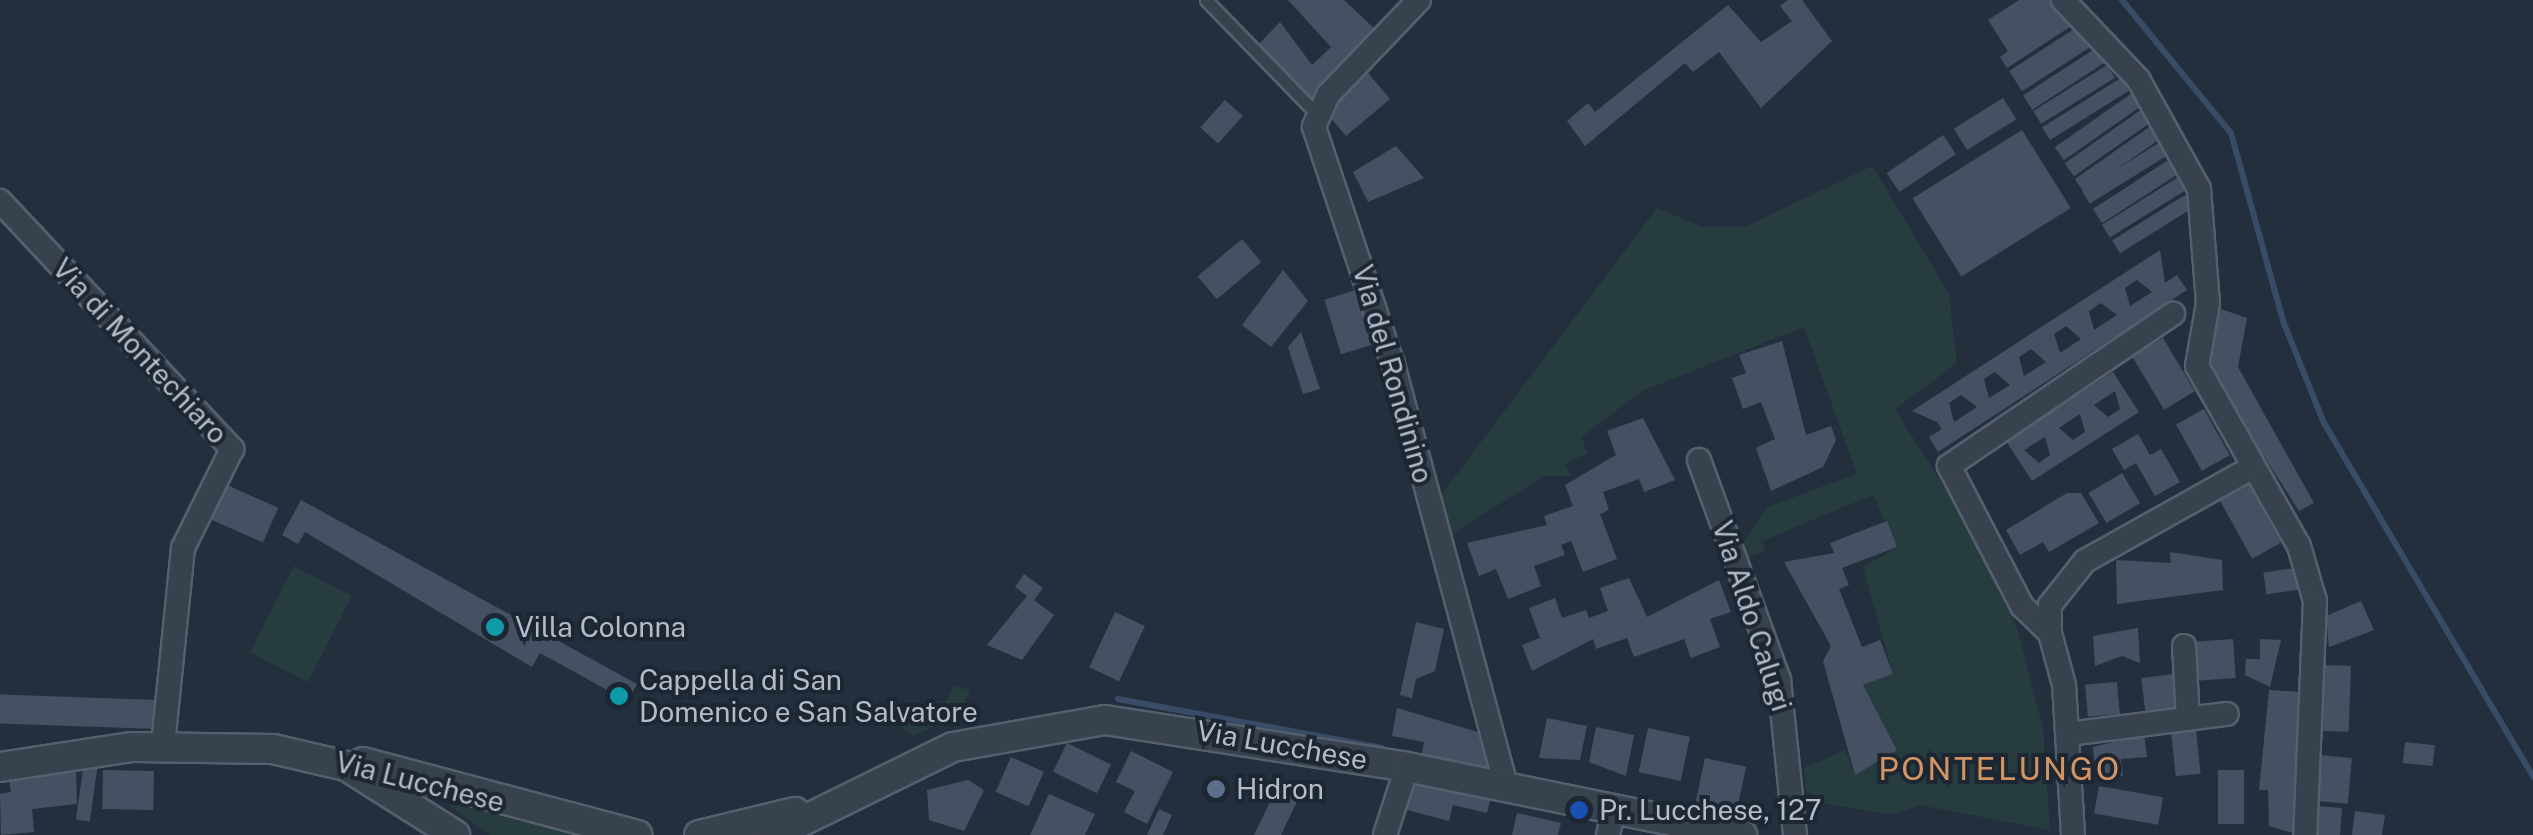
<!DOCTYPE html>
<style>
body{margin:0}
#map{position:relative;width:2533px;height:835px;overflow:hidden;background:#242f3e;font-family:"Public Sans",sans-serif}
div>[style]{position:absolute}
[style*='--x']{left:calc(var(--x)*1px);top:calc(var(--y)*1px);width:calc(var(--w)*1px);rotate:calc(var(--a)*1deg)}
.green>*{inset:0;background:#263c3f;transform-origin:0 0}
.stream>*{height:6px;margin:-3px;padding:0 3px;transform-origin:3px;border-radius:3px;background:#394c67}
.building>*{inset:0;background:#455162;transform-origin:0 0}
.roads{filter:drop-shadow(2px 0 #565f6c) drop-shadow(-2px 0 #565f6c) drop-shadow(0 2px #565f6c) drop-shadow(0 -2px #565f6c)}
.service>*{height:11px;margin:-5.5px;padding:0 5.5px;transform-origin:5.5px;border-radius:5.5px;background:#38414e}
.minor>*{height:22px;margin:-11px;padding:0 11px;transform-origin:11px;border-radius:11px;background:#38414e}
.tertiary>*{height:28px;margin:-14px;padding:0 14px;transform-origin:14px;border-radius:14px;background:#38414e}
.dots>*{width:28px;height:28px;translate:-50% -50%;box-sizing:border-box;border:5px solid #1d2633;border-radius:50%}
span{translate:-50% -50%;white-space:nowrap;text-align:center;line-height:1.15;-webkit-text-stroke:8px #1d2633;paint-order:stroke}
.street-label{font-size:28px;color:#b4bcc9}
.poi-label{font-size:28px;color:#b4bcc9}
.left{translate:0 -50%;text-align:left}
.quarter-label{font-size:32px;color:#d59563;letter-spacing:2.5px}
</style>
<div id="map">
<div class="green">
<i style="clip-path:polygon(1872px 166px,1949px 294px,1957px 363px,1895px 409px,1964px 519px,2018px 631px,2043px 729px,2050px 830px,1920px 805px,1891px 815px,1821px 803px,1806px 790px,1804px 768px,1845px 750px,1855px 775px,1897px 749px,1863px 685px,1893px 674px,1863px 567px,1897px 547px,1873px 495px,1762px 541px,1765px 551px,1747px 558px,1741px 546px,1767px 507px,1857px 474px,1804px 327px,1642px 391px,1581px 437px,1588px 453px,1565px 464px,1571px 476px,1545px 476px,1450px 535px,1439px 498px,1657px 208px,1702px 227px,1745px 227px)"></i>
<i style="left:294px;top:566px;width:65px;height:97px;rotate:27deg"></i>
<i style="clip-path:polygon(954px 686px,970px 690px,959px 715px,913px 736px,901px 727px,911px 706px,946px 701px)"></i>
<i style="clip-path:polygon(432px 793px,594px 835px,490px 835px)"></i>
</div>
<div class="stream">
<i style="--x:2122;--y:0;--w:172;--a:50.7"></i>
<i style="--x:2231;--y:133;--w:195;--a:74.5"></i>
<i style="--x:2283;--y:321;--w:110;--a:68.1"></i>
<i style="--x:2324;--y:423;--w:411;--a:59.4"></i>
<i style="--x:1118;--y:699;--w:269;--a:10.5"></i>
</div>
<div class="building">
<i style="clip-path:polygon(1288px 0,1344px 0,1378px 32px,1311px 102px,1256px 47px,1280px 22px,1312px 65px,1331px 47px)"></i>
<i style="clip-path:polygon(1788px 0,1802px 0,1832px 41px,1761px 108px,1719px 52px,1693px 72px,1685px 63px,1585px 146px,1567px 121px,1588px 103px,1595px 112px,1728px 5px,1761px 42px,1792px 21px,1780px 6px)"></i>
<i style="clip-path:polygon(2019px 0,2055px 0,2079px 21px,2007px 68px,2000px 57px,2008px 51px,1988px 20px)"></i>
<i style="left:2077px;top:27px;width:24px;height:81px;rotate:57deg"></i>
<i style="left:2096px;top:48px;width:17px;height:87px;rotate:57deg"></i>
<i style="left:2107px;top:65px;width:15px;height:87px;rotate:58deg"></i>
<i style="clip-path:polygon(1363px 67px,1390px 99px,1346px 136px,1324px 110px)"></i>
<i style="left:2121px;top:78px;width:15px;height:93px;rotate:58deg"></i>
<i style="left:2135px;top:91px;width:16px;height:98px;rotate:55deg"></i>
<i style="left:2003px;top:98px;width:25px;height:58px;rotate:58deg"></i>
<i style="left:1225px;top:100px;width:24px;height:37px;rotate:42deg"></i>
<i style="left:2145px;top:107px;width:16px;height:98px;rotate:55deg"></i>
<i style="left:2155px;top:123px;width:16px;height:98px;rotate:55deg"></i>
<i style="left:2022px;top:130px;width:92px;height:129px;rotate:58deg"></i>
<i style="left:1943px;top:135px;width:23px;height:68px;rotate:56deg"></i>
<i style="left:2165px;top:139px;width:15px;height:98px;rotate:58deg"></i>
<i style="clip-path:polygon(1396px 146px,1424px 178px,1368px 202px,1353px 172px)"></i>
<i style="left:2170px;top:159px;width:17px;height:92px;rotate:57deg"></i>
<i style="left:2180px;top:176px;width:15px;height:92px;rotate:58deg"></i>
<i style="left:2185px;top:195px;width:15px;height:86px;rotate:58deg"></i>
<i style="left:1242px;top:239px;width:30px;height:58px;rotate:50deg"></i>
<i style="clip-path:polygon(evenodd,2160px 250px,2165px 283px,2177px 275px,2187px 290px,1938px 452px,1929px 437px,1942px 429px,1937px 422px,1912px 411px,2160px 250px,2137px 280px,2152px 292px,2130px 306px,2125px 288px,2137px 280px,2160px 250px,2101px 303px,2117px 315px,2094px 330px,2089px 311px,2101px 303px,2160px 250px,2066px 326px,2081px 339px,2060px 353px,2054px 334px,2066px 326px,2160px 250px,2031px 349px,2046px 362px,2024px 376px,2019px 357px,2031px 349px,2160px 250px,1995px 372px,2010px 385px,1989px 398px,1984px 379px,1995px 372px,2160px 250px,1961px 395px,1977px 407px,1954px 422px,1949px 403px,1961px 395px)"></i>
<i style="clip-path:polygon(1283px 270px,1308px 301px,1271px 347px,1242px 325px)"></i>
<i style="left:1356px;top:290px;width:57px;height:33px;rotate:73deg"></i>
<i style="clip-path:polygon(2221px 309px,2247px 318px,2238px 367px,2314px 503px,2299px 511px,2204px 363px)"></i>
<i style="clip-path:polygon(1301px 332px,1320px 389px,1303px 394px,1288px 347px)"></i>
<i style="left:2163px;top:338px;width:62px;height:36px;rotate:59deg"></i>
<i style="clip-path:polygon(1782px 341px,1806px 435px,1831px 426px,1836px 440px,1823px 467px,1771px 491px,1756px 448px,1775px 439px,1761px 402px,1743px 409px,1732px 378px,1746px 373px,1739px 355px)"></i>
<i style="clip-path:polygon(evenodd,2113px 372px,2139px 412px,2032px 481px,2006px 441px,2113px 372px,2115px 391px,2120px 409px,2108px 417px,2094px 405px,2115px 391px,2113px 372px,2080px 414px,2085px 432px,2073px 440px,2059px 428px,2080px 414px,2113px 372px,2045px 437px,2050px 455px,2039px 463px,2024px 450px,2045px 437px)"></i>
<i style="left:2204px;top:409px;width:53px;height:32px;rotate:61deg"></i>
<i style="clip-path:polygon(1643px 418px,1675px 480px,1644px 492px,1639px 479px,1603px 492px,1609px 510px,1600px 514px,1617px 559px,1583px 572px,1571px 541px,1561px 545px,1565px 555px,1534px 566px,1541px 586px,1508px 599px,1496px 569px,1479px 576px,1467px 543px,1547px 525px,1544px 516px,1573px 506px,1565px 485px,1616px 455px,1607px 431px)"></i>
<i style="clip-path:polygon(2138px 434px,2150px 455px,2161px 449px,2180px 482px,2155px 496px,2136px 463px,2124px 470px,2112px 449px)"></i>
<i style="left:2122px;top:473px;width:35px;height:39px;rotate:59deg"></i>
<i style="left:218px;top:481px;width:66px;height:38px;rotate:24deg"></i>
<i style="left:2249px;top:485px;width:66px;height:33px;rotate:61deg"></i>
<i style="clip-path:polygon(2067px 493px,2081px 493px,2099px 523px,2049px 552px,2043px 542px,2020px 555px,2006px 530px)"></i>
<i style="clip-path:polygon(301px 500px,637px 684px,623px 710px,606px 700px,611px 692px,540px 653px,532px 667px,305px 532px,298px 544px,282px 535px)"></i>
<i style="clip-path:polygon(1887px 521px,1897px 547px,1842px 568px,1849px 585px,1839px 589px,1862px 647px,1880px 640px,1893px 674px,1863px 685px,1897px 750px,1855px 775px,1823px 661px,1831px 646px,1784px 562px,1834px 553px,1830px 543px)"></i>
<i style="clip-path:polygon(2170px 552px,2222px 560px,2223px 590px,2117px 604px,2116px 560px,2171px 563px)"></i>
<i style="left:2295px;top:568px;width:22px;height:32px;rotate:82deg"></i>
<i style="clip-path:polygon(1024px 574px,1043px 588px,1034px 600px,1054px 615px,1022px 660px,987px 645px,1027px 596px,1015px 587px)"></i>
<i style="clip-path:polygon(1629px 578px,1647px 617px,1719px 580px,1731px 612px,1710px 619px,1720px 647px,1691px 658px,1684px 639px,1634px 657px,1627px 638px,1596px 649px,1593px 639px,1532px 671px,1522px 645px,1540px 638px,1529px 608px,1555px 598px,1562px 618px,1586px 610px,1589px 618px,1608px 611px,1600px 588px)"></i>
<i style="clip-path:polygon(2361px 601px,2374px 630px,2329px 647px,2326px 616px)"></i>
<i style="left:1115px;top:612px;width:33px;height:61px;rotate:25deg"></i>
<i style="clip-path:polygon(1416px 622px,1444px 629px,1435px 671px,1416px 679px,1412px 698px,1400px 695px)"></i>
<i style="clip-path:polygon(2138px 628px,2140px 663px,2122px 656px,2095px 666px,2093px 636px)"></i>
<i style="left:2233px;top:639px;width:39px;height:39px;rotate:86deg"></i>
<i style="clip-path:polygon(2260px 639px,2281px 640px,2270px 687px,2245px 675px,2246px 659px,2260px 659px)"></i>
<i style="left:2325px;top:665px;width:26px;height:66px;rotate:2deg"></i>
<i style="left:2174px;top:674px;width:34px;height:33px;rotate:83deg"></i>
<i style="left:2117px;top:682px;width:32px;height:32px;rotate:85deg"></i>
<i style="clip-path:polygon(2269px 690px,2300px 692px,2299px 835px,2269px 826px,2268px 790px,2259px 790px)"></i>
<i style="left:158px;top:700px;width:29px;height:159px;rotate:92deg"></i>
<i style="clip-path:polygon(1397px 708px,1488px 735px,1491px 772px,1421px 759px,1424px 742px,1392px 736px)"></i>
<i style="clip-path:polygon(1547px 718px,1587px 726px,1580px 760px,1539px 758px)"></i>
<i style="clip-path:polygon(1596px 727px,1634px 735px,1626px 776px,1589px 762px)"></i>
<i style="left:1648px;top:728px;width:43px;height:45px;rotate:12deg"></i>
<i style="left:2196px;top:730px;width:44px;height:25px;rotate:84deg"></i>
<i style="clip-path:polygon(2144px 734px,2147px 757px,2121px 759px,2123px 776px,2096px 779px,2093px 747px)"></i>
<i style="left:2405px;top:742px;width:30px;height:21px;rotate:6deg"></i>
<i style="left:1067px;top:743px;width:49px;height:32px;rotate:26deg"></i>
<i style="clip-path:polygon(1131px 751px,1173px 772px,1147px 824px,1124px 812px,1135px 791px,1116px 782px)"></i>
<i style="left:2319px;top:755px;width:33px;height:46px;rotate:5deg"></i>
<i style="left:1011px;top:757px;width:36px;height:38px;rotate:24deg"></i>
<i style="left:1705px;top:758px;width:42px;height:46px;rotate:12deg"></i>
<i style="left:84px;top:762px;width:14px;height:58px;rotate:8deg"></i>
<i style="left:2218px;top:770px;width:26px;height:54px"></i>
<i style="left:154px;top:771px;width:39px;height:51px;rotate:91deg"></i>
<i style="clip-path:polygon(76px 772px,77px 804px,32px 809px,34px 832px,1px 835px,0 794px,11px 792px,9px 779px)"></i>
<i style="clip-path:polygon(1409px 773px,1492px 792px,1487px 813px,1453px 805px,1449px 821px,1399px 808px)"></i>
<i style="clip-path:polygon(968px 780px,984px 790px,964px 831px,929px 820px,927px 790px)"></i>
<i style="clip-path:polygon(1278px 785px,1300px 795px,1281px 835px,1254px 835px)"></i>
<i style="left:2099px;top:786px;width:65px;height:28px;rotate:10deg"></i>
<i style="clip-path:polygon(1049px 794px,1095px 814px,1085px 835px,1030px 835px)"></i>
<i style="left:2315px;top:806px;width:27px;height:29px;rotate:4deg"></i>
<i style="clip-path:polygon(1159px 809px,1172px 815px,1163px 835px,1147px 835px)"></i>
<i style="clip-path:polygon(2355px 811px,2385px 815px,2382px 835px,2352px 835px)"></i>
<i style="clip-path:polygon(1517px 813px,1561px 823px,1558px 835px,1512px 835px)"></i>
</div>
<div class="roads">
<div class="service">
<i style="--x:1206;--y:0;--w:159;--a:45.8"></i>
</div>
<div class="minor">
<i style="--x:1419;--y:0;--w:132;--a:133.8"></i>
<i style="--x:1328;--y:95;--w:35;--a:114"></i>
<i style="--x:1314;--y:127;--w:250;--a:71.6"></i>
<i style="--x:1393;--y:364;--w:437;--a:75"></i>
<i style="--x:2063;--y:0;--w:109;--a:46.5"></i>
<i style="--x:2138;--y:79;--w:126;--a:61"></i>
<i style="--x:2199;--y:189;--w:114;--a:85.5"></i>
<i style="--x:2208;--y:303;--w:64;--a:99.9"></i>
<i style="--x:2197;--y:366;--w:207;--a:60.5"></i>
<i style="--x:2299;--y:546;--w:57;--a:73.8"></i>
<i style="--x:2315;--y:601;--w:234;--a:92.4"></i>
<i style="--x:0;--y:201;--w:340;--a:46.9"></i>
<i style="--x:232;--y:449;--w:110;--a:116.3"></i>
<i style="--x:183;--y:548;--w:198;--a:95.8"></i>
<i style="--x:1699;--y:460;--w:234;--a:70"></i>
<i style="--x:1779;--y:680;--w:156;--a:84.1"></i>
<i style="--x:2050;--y:633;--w:28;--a:-90"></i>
<i style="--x:2050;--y:605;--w:56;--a:-51.5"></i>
<i style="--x:2085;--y:561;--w:193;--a:-29.2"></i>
<i style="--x:2184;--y:646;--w:73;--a:86.9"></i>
<i style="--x:2068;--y:734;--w:160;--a:-7.2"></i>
<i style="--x:1385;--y:835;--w:71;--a:-72.1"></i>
<i style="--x:1608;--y:835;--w:26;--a:-77"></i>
<i style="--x:2073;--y:835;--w:150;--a:-93.4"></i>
<i style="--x:2064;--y:685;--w:54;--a:-105.1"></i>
<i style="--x:2050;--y:633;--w:39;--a:-136"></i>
<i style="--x:2022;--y:606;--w:158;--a:-117.5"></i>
<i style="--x:1949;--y:466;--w:271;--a:-34.2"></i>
</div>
<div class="tertiary">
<i style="--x:363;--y:762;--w:284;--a:14.9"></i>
<i style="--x:0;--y:767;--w:134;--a:-8.6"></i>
<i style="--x:133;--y:747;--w:140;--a:0.8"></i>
<i style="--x:273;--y:749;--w:75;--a:13.1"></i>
<i style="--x:346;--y:766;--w:129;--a:32.3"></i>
<i style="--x:699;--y:835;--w:99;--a:-13.5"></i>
<i style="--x:774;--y:835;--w:199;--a:-26.2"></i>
<i style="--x:953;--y:747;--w:154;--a:-10.1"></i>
<i style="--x:1105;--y:720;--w:306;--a:8.8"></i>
<i style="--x:1407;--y:767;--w:342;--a:11.5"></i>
</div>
</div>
<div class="dots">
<i style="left:495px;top:627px;background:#0f9aa8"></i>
<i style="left:619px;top:696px;background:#0f9aa8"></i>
<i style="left:1216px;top:789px;background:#5c6f8a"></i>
<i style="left:1579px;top:810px;background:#1a4fb4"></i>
</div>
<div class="street-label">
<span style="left:140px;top:351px;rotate:47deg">Via di Montechiaro</span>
<span style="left:1393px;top:374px;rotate:74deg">Via del Rondinino</span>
<span style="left:1752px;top:616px;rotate:72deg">Via Aldo Calugi</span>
<span style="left:1282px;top:745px;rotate:10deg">Via Lucchese</span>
<span style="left:420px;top:782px;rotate:14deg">Via Lucchese</span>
</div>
<div class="poi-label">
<span class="left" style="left:515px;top:627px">Villa Colonna</span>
<span class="left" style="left:639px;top:696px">Cappella di San<br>Domenico e San Salvatore</span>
<span class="left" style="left:1236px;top:789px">Hidron</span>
<span class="left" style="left:1599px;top:810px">Pr. Lucchese, 127</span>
</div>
<div class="quarter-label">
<span style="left:2000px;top:769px">PONTELUNGO</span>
</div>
</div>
